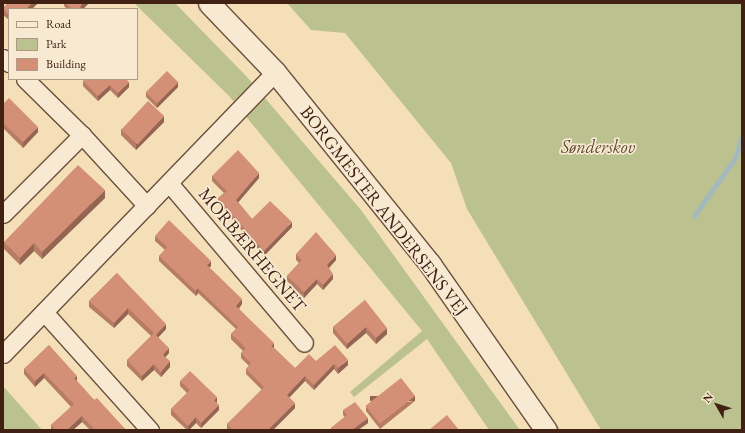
<!DOCTYPE html>
<meta charset="utf-8">
<style>
body{margin:0}
#map{position:relative;width:745px;height:433px;overflow:hidden;background:#f4dfb9;font-family:"EB Garamond",serif}
div>[style]{position:absolute}
[style*='--x']{left:calc(var(--x)*1px);top:calc(var(--y)*1px);width:calc(var(--w)*1px);rotate:calc(var(--a)*1deg)}
.green>*{inset:0;background:#bbc28f}
.stream>*{height:5px;margin:-2.5px;padding:0 2.5px;transform-origin:2.5px;border-radius:2.5px;background:#a3b9bc}
.roads{filter:drop-shadow(1px 0 #6d503d) drop-shadow(-1px 0 #6d503d) drop-shadow(0 1px #6d503d) drop-shadow(0 -1px #6d503d)}
.minor>*{height:17px;margin:-8.5px;padding:0 8.5px;transform-origin:8.5px;border-radius:8.5px;background:#f8ead2}
.tertiary>*{height:21px;margin:-10.5px;padding:0 10.5px;transform-origin:10.5px;border-radius:10.5px;background:#f8ead2}
.wall>*{inset:0;background:#b67c66}
.shaded-wall>*{inset:0;background:#946553;transform-origin:0 0}
.building>*{inset:0;background:#d49077;transform-origin:0 0}
span{translate:-50% -50%;white-space:nowrap;text-align:center;line-height:1.15;-webkit-text-stroke:3.5px #f8ead2;paint-order:stroke}
.park-label{font-size:18px;color:#5f4933;font-style:italic}
.street-label{font-size:18px;color:#402114}
.frame{position:absolute;inset:0;border:4px solid #402114;pointer-events:none}
.legend{position:absolute;left:8px;top:8px;width:130px;height:72px;box-sizing:border-box;background:#f8ead2;border:1px solid #ae9a86;margin:0;padding:5px 7px;list-style:none;font-size:12px;color:#402114}
.legend li{display:flex;align-items:center;gap:8px;height:20px}
.legend b{width:20px;border:1px solid #ae9a86}
.north{position:absolute;left:697px;top:385px;width:40px;height:40px;-webkit-text-stroke:3px #f8ead2;paint-order:stroke;rotate:309deg;font-size:11px;font-weight:700;line-height:16px;text-align:center;color:#402114}
.north::after{content:'';display:block;margin:auto;width:14px;height:18px;background:#402114;clip-path:polygon(50% 0,100% 100%,50% 72%,0 100%)}
</style>
<div id="map">
<div class="green">
<i style="clip-path:polygon(134px 3px,175px 3px,247px 77px,361px 210px,520px 430px,489px 430px,427px 339px,354px 397px,350px 392px,422px 331px,230px 97px)"></i>
<i style="clip-path:polygon(287px 3px,742px 3px,742px 430px,601px 430px,467px 209px,451px 163px,345px 33px,311px 30px)"></i>
<i style="clip-path:polygon(3px 386px,42px 430px,3px 430px)"></i>
</div>
<div class="stream">
<i style="--x:694;--y:216;--w:71;--a:-54.7"></i>
<i style="--x:735;--y:158;--w:22;--a:-72"></i>
</div>
<div class="roads">
<div class="minor">
<i style="--x:3;--y:58;--w:8;--a:40"></i>
<i style="--x:25;--y:79;--w:80;--a:44.5"></i>
<i style="--x:82;--y:135;--w:96;--a:47.5"></i>
<i style="--x:169;--y:183;--w:209;--a:49.8"></i>
<i style="--x:3;--y:214;--w:112;--a:-45"></i>
<i style="--x:44;--y:312;--w:159;--a:48.1"></i>
<i style="--x:3;--y:354;--w:392;--a:-46"></i>
</div>
<div class="tertiary">
<i style="--x:209;--y:3;--w:95;--a:46.3"></i>
<i style="--x:275;--y:72;--w:247;--a:51.1"></i>
<i style="--x:430;--y:264;--w:203;--a:55.1"></i>
</div>
</div>
<div class="wall">
<i style="clip-path:polygon(8px 3px,38px 3px,32px 9px,9px 9px,9px 20px,3px 15px,3px 8px)"></i>
<i style="clip-path:polygon(64px 3px,89px 3px,83px 9px,67px 9px,64px 6px)"></i>
<i style="clip-path:polygon(83px 81px,129px 87px,118px 98px,110px 90px,98px 101px,83px 86px)"></i>
<i style="clip-path:polygon(178px 87px,157px 108px,146px 97px,146px 92px)"></i>
<i style="clip-path:polygon(3px 104px,38px 132px,23px 148px,3px 128px)"></i>
<i style="clip-path:polygon(164px 122px,136px 150px,121px 135px,121px 129px)"></i>
<i style="clip-path:polygon(212px 176px,259px 178px,238px 202px,252px 219px,292px 227px,264px 256px,218px 203px,218px 198px,224px 193px,212px 181px)"></i>
<i style="clip-path:polygon(105px 198px,42px 259px,34px 251px,20px 265px,4px 249px,4px 242px)"></i>
<i style="clip-path:polygon(155px 236px,211px 266px,209px 268px,242px 304px,239px 309px,274px 348px,295px 368px,316px 361px,348px 365px,338px 374px,334px 369px,314px 390px,305px 381px,289px 398px,295px 408px,273px 430px,227px 430px,227px 424px,262px 390px,246px 374px,246px 369px,249px 366px,241px 358px,241px 353px,243px 351px,231px 339px,231px 334px,236px 329px,198px 293px,196px 296px,159px 261px,159px 256px,165px 250px,155px 241px)"></i>
<i style="clip-path:polygon(296px 254px,336px 260px,329px 268px,333px 279px,323px 290px,317px 284px,304px 298px,287px 281px,287px 276px,299px 263px,296px 260px)"></i>
<i style="clip-path:polygon(117px 273px,166px 329px,158px 337px,169px 353px,165px 357px,170px 367px,161px 377px,154px 370px,142px 381px,127px 366px,127px 360px,151px 336px,128px 314px,114px 328px,89px 307px,89px 301px)"></i>
<i style="clip-path:polygon(365px 300px,387px 334px,376px 344px,366px 333px,347px 349px,333px 333px,333px 327px)"></i>
<i style="clip-path:polygon(49px 345px,77px 381px,94px 400px,126px 430px,90px 430px,82px 422px,73px 430px,51px 430px,51px 425px,71px 407px,44px 378px,35px 387px,24px 374px,24px 369px)"></i>
<i style="clip-path:polygon(180px 381px,217px 402px,216px 403px,219px 410px,201px 428px,196px 423px,189px 430px,187px 430px,171px 415px,171px 409px,187px 393px,180px 386px)"></i>
<i style="clip-path:polygon(415px 401px,380px 429px,366px 411px,366px 406px)"></i>
<i style="clip-path:polygon(343px 410px,368px 423px,358px 430px,331px 430px,331px 428px,345px 417px,343px 415px)"></i>
</div>
<div class="shaded-wall">
<i style="clip-path:polygon(32px 3px,38px 3px,32px 9px,26px 9px)"></i>
<i style="clip-path:polygon(83px 3px,89px 3px,83px 9px,80px 9px,80px 7px)"></i>
<i style="clip-path:polygon(129px 82px,129px 87px,118px 98px,118px 93px)"></i>
<i style="clip-path:polygon(178px 82px,178px 87px,157px 108px,157px 103px)"></i>
<i style="clip-path:polygon(110px 85px,110px 90px,98px 101px,98px 96px)"></i>
<i style="clip-path:polygon(164px 116px,164px 122px,136px 150px,136px 144px)"></i>
<i style="clip-path:polygon(38px 127px,38px 132px,23px 148px,23px 142px)"></i>
<i style="clip-path:polygon(259px 173px,259px 178px,236px 205px,236px 200px)"></i>
<i style="clip-path:polygon(105px 190px,105px 198px,42px 259px,42px 252px)"></i>
<i style="clip-path:polygon(292px 222px,292px 227px,264px 256px,264px 251px)"></i>
<i style="clip-path:polygon(34px 243px,34px 251px,20px 265px,20px 258px)"></i>
<i style="clip-path:polygon(336px 255px,336px 260px,327px 270px,327px 265px)"></i>
<i style="clip-path:polygon(211px 261px,211px 266px,207px 270px,207px 265px)"></i>
<i style="clip-path:polygon(333px 274px,333px 279px,323px 290px,323px 285px)"></i>
<i style="clip-path:polygon(317px 279px,317px 284px,304px 298px,304px 292px)"></i>
<i style="clip-path:polygon(198px 288px,198px 293px,196px 296px,196px 291px)"></i>
<i style="clip-path:polygon(242px 299px,242px 304px,236px 311px,236px 306px)"></i>
<i style="clip-path:polygon(128px 308px,128px 314px,114px 328px,114px 323px)"></i>
<i style="clip-path:polygon(166px 324px,166px 329px,156px 340px,156px 335px)"></i>
<i style="clip-path:polygon(366px 327px,366px 333px,347px 349px,347px 344px)"></i>
<i style="clip-path:polygon(387px 328px,387px 334px,376px 344px,376px 338px)"></i>
<i style="clip-path:polygon(274px 343px,274px 348px,271px 346px)"></i>
<i style="clip-path:polygon(169px 348px,169px 353px,163px 360px,163px 355px)"></i>
<i style="clip-path:polygon(348px 360px,348px 365px,338px 374px,338px 368px)"></i>
<i style="clip-path:polygon(170px 361px,170px 367px,161px 377px,161px 372px)"></i>
<i style="clip-path:polygon(154px 364px,154px 370px,142px 381px,142px 376px)"></i>
<i style="clip-path:polygon(334px 364px,334px 369px,314px 390px,314px 385px)"></i>
<i style="clip-path:polygon(44px 373px,44px 378px,35px 387px,35px 381px)"></i>
<i style="clip-path:polygon(77px 376px,77px 381px,74px 378px)"></i>
<i style="clip-path:polygon(305px 376px,305px 381px,287px 400px,287px 395px)"></i>
<i style="left:415px;top:396px;width:5px;height:45px;rotate:90deg"></i>
<i style="clip-path:polygon(217px 397px,217px 402px,214px 405px,214px 400px)"></i>
<i style="clip-path:polygon(295px 403px,295px 408px,273px 430px,268px 430px)"></i>
<i style="clip-path:polygon(219px 405px,219px 410px,201px 428px,201px 423px)"></i>
<i style="clip-path:polygon(82px 416px,82px 422px,73px 430px,67px 430px)"></i>
<i style="clip-path:polygon(196px 417px,196px 423px,189px 430px,188px 430px,188px 426px)"></i>
<i style="clip-path:polygon(368px 418px,368px 423px,358px 430px,352px 430px)"></i>
</div>
<div class="building">
<i style="clip-path:polygon(8px 3px,32px 3px,26px 9px,9px 9px,9px 15px,3px 9px,3px 8px)"></i>
<i style="clip-path:polygon(66px 3px,83px 3px,80px 7px,82px 9px,72px 9px)"></i>
<i style="left:167px;top:71px;width:16px;height:30px;rotate:45deg"></i>
<i style="clip-path:polygon(84px 79px,126px 79px,129px 82px,118px 93px,110px 85px,98px 96px,83px 81px)"></i>
<i style="clip-path:polygon(9px 98px,38px 127px,23px 142px,3px 123px,3px 104px)"></i>
<i style="left:148px;top:101px;width:22px;height:39px;rotate:43deg"></i>
<i style="clip-path:polygon(238px 150px,259px 173px,236px 200px,252px 219px,270px 201px,292px 222px,264px 251px,218px 198px,227px 191px,212px 176px)"></i>
<i style="clip-path:polygon(78px 165px,105px 190px,42px 252px,34px 243px,20px 258px,4px 242px)"></i>
<i style="clip-path:polygon(169px 220px,211px 261px,207px 265px,242px 299px,236px 306px,274px 343px,271px 346px,295px 368px,309px 354px,316px 361px,335px 345px,348px 360px,338px 368px,334px 364px,314px 385px,305px 376px,287px 395px,295px 403px,268px 430px,233px 430px,227px 424px,264px 387px,246px 369px,251px 363px,241px 353px,246px 348px,231px 334px,238px 327px,198px 288px,196px 291px,159px 256px,167px 247px,155px 236px)"></i>
<i style="clip-path:polygon(316px 232px,336px 255px,327px 265px,333px 274px,323px 285px,317px 279px,304px 292px,287px 276px,302px 260px,296px 254px)"></i>
<i style="clip-path:polygon(117px 273px,166px 324px,156px 335px,169px 348px,163px 355px,170px 361px,161px 372px,154px 364px,142px 376px,127px 360px,154px 333px,128px 308px,114px 323px,89px 301px)"></i>
<i style="clip-path:polygon(365px 300px,387px 328px,376px 338px,366px 327px,347px 344px,333px 327px)"></i>
<i style="clip-path:polygon(49px 345px,77px 376px,74px 378px,94px 400px,97px 398px,126px 430px,95px 430px,82px 416px,67px 430px,56px 430px,51px 425px,74px 404px,44px 373px,35px 381px,24px 369px)"></i>
<i style="clip-path:polygon(190px 371px,217px 397px,214px 400px,219px 405px,201px 423px,196px 417px,188px 426px,171px 409px,190px 390px,180px 381px)"></i>
<i style="left:401px;top:378px;width:23px;height:45px;rotate:52deg"></i>
<i style="clip-path:polygon(355px 402px,368px 418px,352px 430px,333px 430px,331px 428px,347px 415px,343px 410px)"></i>
<i style="clip-path:polygon(447px 415px,459px 430px,429px 430px)"></i>
</div>
<div class="park-label">
<span style="left:598px;top:147px">Sønderskov</span>
</div>
<div class="street-label">
<span style="left:384px;top:211px;rotate:52deg">BORGMESTER ANDERSENS VEJ</span>
<span style="left:252px;top:250px;rotate:50deg">MORBÆRHEGNET</span>
</div>
<div class="frame"></div>
<ul class="legend">
<li><b style="height:5px;background:#f8ead2"></b>Road</li>
<li><b style="height:11px;background:#bbc28f"></b>Park</li>
<li><b style="height:11px;background:#d49077"></b>Building</li>
</ul>
<div class="north">N</div>
</div>
